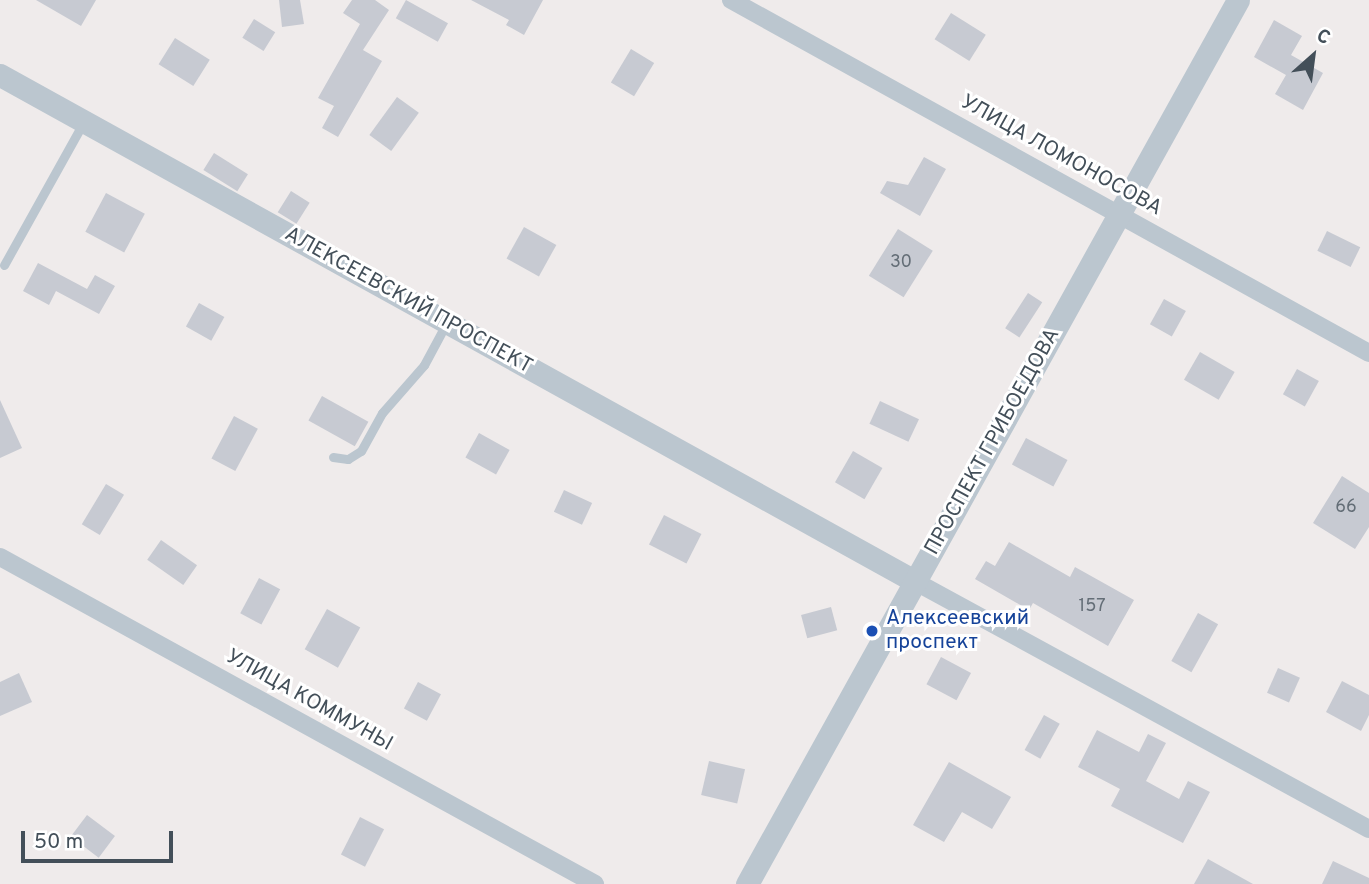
<!DOCTYPE html>
<meta charset="utf-8">
<style>
body{margin:0}
#map{position:relative;width:1369px;height:884px;overflow:hidden;background:#efebeb;font-family:Overpass,sans-serif}
div>[style]{position:absolute}
[style*='--x']{left:calc(var(--x)*1px);top:calc(var(--y)*1px);width:calc(var(--w)*1px);rotate:calc(var(--a)*1deg)}
.building>*{inset:0;background:#c7cad2;transform-origin:0 0}
.service>*{height:9px;margin:-4.5px;padding:0 4.5px;transform-origin:4.5px;border-radius:4.5px;background:#bbc6cf}
.minor>*{height:18px;margin:-9px;padding:0 9px;transform-origin:9px;border-radius:9px;background:#bbc6cf}
.tertiary>*{height:23px;margin:-11.5px;padding:0 11.5px;transform-origin:11.5px;border-radius:11.5px;background:#bbc6cf}
.dots>*{width:19px;height:19px;translate:-50% -50%;box-sizing:border-box;border:4px solid #fff;border-radius:50%}
span{translate:-50% -50%;white-space:nowrap;text-align:center;line-height:1.15;-webkit-text-stroke:6px #fff;paint-order:stroke}
.number-label{font-size:18px;color:#646e77}
.number-label span{-webkit-text-stroke-width:0}
.street-label{font-size:21px;color:#434f59}
.transit-label{font-size:21px;color:#164399}
.left{translate:0 -50%;text-align:left}
.north{position:absolute;left:1278px;top:21px;width:70px;height:70px;-webkit-text-stroke:5px #fff;paint-order:stroke;rotate:28deg;font-size:19px;font-weight:700;line-height:28px;text-align:center;color:#434f59}
.north::after{content:'';display:block;margin:auto;width:24px;height:32px;background:#434f59;clip-path:polygon(50% 0,100% 100%,50% 72%,0 100%)}
.scale{position:absolute;left:21px;top:831px;width:152px;height:32px;box-sizing:border-box;border:4px solid #434f59;border-top:0;padding-left:9px;font-size:21px;line-height:24px;white-space:nowrap;color:#434f59;-webkit-text-stroke:5px #fff;paint-order:stroke}
</style>
<div id="map">
<div class="building">
<i style="clip-path:polygon(36px 0,96px 0,81px 26px)"></i>
<i style="clip-path:polygon(279px 0,300px 0,304px 24px,282px 27px)"></i>
<i style="clip-path:polygon(352px 0,375px 0,389px 10px,363px 50px,382px 61px,338px 137px,322px 128px,334px 106px,318px 98px,360px 24px,343px 13px)"></i>
<i style="left:406px;top:0;width:48px;height:21px;rotate:29deg"></i>
<i style="clip-path:polygon(471px 0,543px 0,524px 35px,506px 25px,509px 20px)"></i>
<i style="left:951px;top:13px;width:41px;height:31px;rotate:32deg"></i>
<i style="left:254px;top:19px;width:25px;height:22px;rotate:32deg"></i>
<i style="clip-path:polygon(1274px 20px,1302px 36px,1291px 55px,1323px 73px,1303px 110px,1275px 94px,1286px 75px,1254px 57px)"></i>
<i style="left:175px;top:38px;width:41px;height:31px;rotate:32deg"></i>
<i style="left:631px;top:49px;width:27px;height:39px;rotate:31deg"></i>
<i style="left:397px;top:97px;width:27px;height:47px;rotate:36deg"></i>
<i style="left:214px;top:153px;width:40px;height:20px;rotate:32deg"></i>
<i style="clip-path:polygon(924px 157px,946px 169px,920px 216px,880px 193px,887px 181px,908px 185px)"></i>
<i style="left:291px;top:191px;width:22px;height:25px;rotate:32deg"></i>
<i style="left:106px;top:193px;width:44px;height:44px;rotate:28deg"></i>
<i style="left:524px;top:227px;width:37px;height:36px;rotate:29deg"></i>
<i style="left:898px;top:229px;width:41px;height:55px;rotate:32deg"></i>
<i style="left:1327px;top:231px;width:37px;height:22px;rotate:26deg"></i>
<i style="clip-path:polygon(38px 263px,87px 289px,95px 275px,115px 286px,99px 314px,56px 291px,49px 305px,23px 291px)"></i>
<i style="left:1028px;top:293px;width:17px;height:42px;rotate:33deg"></i>
<i style="left:1164px;top:299px;width:25px;height:29px;rotate:29deg"></i>
<i style="left:199px;top:303px;width:29px;height:27px;rotate:29deg"></i>
<i style="left:1200px;top:352px;width:40px;height:32px;rotate:30deg"></i>
<i style="left:1297px;top:369px;width:25px;height:29px;rotate:29deg"></i>
<i style="left:322px;top:396px;width:53px;height:28px;rotate:29deg"></i>
<i style="clip-path:polygon(0 400px,22px 448px,0 458px)"></i>
<i style="left:880px;top:401px;width:43px;height:25px;rotate:25deg"></i>
<i style="left:234px;top:416px;width:27px;height:48px;rotate:28deg"></i>
<i style="left:479px;top:433px;width:35px;height:28px;rotate:29deg"></i>
<i style="left:1026px;top:438px;width:47px;height:30px;rotate:28deg"></i>
<i style="left:853px;top:451px;width:34px;height:36px;rotate:30deg"></i>
<i style="clip-path:polygon(1342px 476px,1369px 493px,1369px 527px,1355px 549px,1313px 523px)"></i>
<i style="left:106px;top:484px;width:21px;height:47px;rotate:31deg"></i>
<i style="left:564px;top:490px;width:31px;height:24px;rotate:25deg"></i>
<i style="left:664px;top:515px;width:42px;height:33px;rotate:27deg"></i>
<i style="left:161px;top:540px;width:44px;height:24px;rotate:35deg"></i>
<i style="clip-path:polygon(1009px 542px,1070px 577px,1075px 567px,1134px 600px,1108px 646px,1033px 603px,1029px 610px,975px 579px,986px 561px,995px 566px)"></i>
<i style="left:259px;top:578px;width:24px;height:40px;rotate:28deg"></i>
<i style="left:831px;top:607px;width:24px;height:31px;rotate:75deg"></i>
<i style="left:327px;top:609px;width:38px;height:46px;rotate:29deg"></i>
<i style="left:1198px;top:613px;width:23px;height:55px;rotate:29deg"></i>
<i style="left:941px;top:657px;width:34px;height:31px;rotate:28deg"></i>
<i style="left:1278px;top:668px;width:24px;height:27px;rotate:24deg"></i>
<i style="clip-path:polygon(19px 673px,32px 702px,0 716px,0 682px)"></i>
<i style="clip-path:polygon(1342px 681px,1369px 695px,1369px 715px,1361px 731px,1326px 712px)"></i>
<i style="left:418px;top:682px;width:26px;height:30px;rotate:28deg"></i>
<i style="left:1044px;top:715px;width:18px;height:40px;rotate:29deg"></i>
<i style="clip-path:polygon(1097px 730px,1139px 752px,1148px 734px,1166px 743px,1146px 781px,1179px 799px,1188px 781px,1210px 792px,1183px 843px,1111px 806px,1120px 789px,1078px 767px)"></i>
<i style="left:709px;top:761px;width:37px;height:35px;rotate:13deg"></i>
<i style="clip-path:polygon(949px 762px,1011px 797px,992px 829px,962px 812px,944px 842px,913px 825px)"></i>
<i style="left:87px;top:815px;width:35px;height:27px;rotate:37deg"></i>
<i style="left:360px;top:817px;width:27px;height:42px;rotate:27deg"></i>
<i style="clip-path:polygon(1208px 859px,1253px 884px,1194px 884px)"></i>
<i style="clip-path:polygon(1333px 861px,1369px 878px,1369px 884px,1322px 884px)"></i>
</div>
<div class="service">
<i style="--x:4;--y:265;--w:162;--a:-60.9"></i>
<i style="--x:333;--y:457;--w:15;--a:8"></i>
<i style="--x:348;--y:459;--w:15;--a:-32"></i>
<i style="--x:361;--y:451;--w:43;--a:-61.1"></i>
<i style="--x:382;--y:413;--w:64;--a:-48.8"></i>
<i style="--x:424;--y:365;--w:47;--a:-61.8"></i>
</div>
<div class="minor">
<i style="--x:731;--y:0;--w:729;--a:28.96"></i>
<i style="--x:0;--y:557;--w:679;--a:28.79"></i>
<i style="--x:916;--y:582;--w:516;--a:28.6"></i>
</div>
<div class="tertiary">
<i style="--x:0;--y:75;--w:1047;--a:28.96"></i>
<i style="--x:747;--y:884;--w:1011;--a:-60.95"></i>
</div>
<div class="dots">
<i style="left:872px;top:631px;background:#1a4fb4"></i>
</div>
<div class="number-label">
<span style="left:901px;top:263px">30</span>
<span style="left:1346px;top:508px">66</span>
<span style="left:1092px;top:607px">157</span>
</div>
<div class="street-label">
<span style="left:1061px;top:156px;rotate:29deg">УЛИЦА ЛОМОНОСОВА</span>
<span style="left:408px;top:301px;rotate:29deg">АЛЕКСЕЕВСКИЙ ПРОСПЕКТ</span>
<span style="left:993px;top:442px;rotate:-61deg">ПРОСПЕКТ ГРИБОЕДОВА</span>
<span style="left:309px;top:701px;rotate:29deg">УЛИЦА КОММУНЫ</span>
</div>
<div class="transit-label">
<span class="left" style="left:886px;top:631px">Алексеевский<br>проспект</span>
</div>
<div class="north">С</div>
<div class="scale">50 m</div>
</div>
